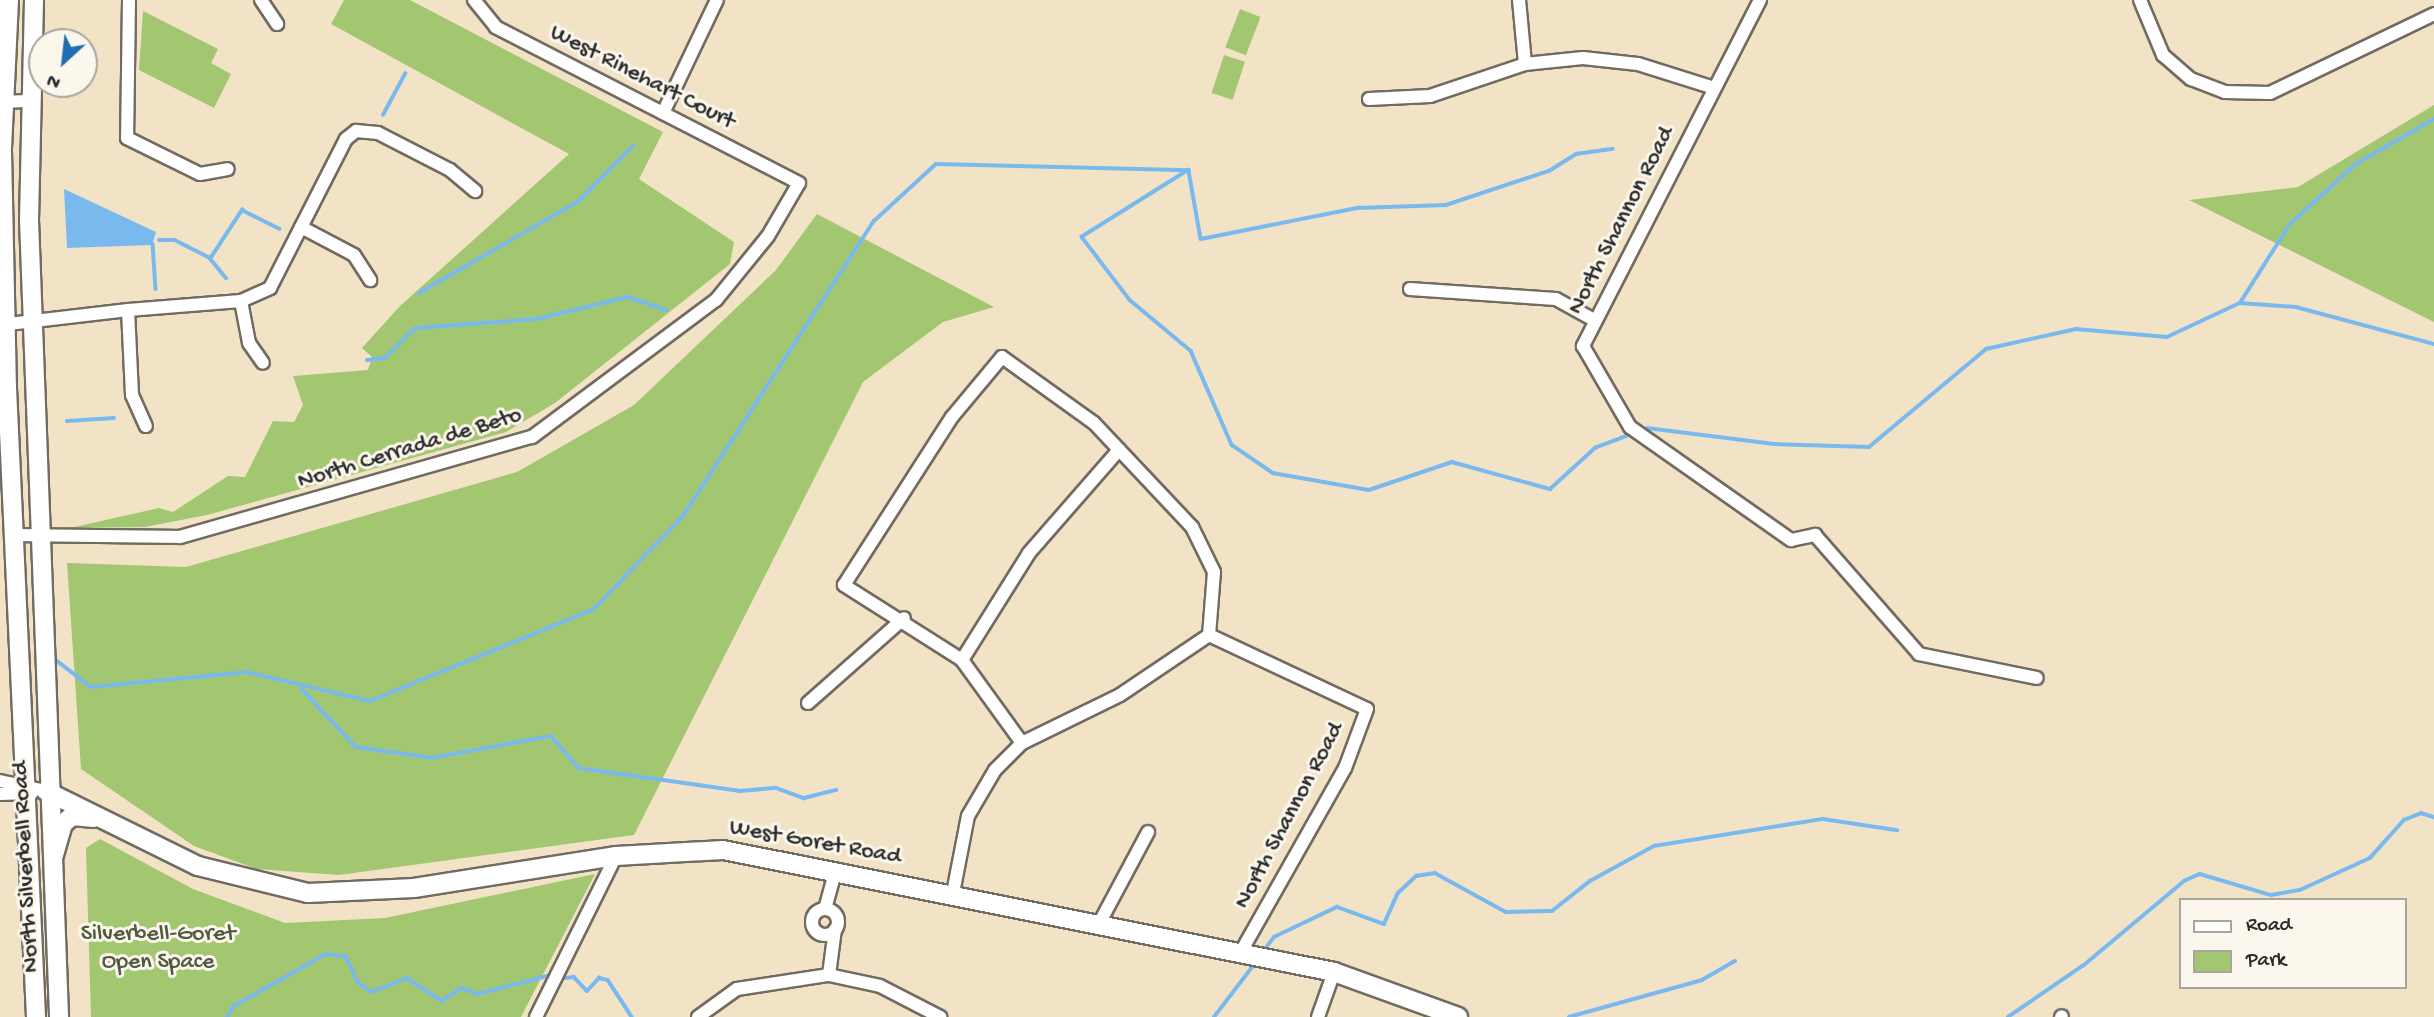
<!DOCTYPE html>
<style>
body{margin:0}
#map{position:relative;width:2434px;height:1017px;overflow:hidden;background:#f2e3c7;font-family:"Gochi Hand",sans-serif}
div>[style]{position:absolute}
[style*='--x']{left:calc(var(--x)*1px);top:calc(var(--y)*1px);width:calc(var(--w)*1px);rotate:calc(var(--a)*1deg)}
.green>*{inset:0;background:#a3c770;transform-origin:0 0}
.water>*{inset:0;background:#7ab9ee}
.stream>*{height:3.5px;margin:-1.75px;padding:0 1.75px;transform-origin:1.75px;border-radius:1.75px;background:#7ab9ee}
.roads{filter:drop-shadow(2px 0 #716b62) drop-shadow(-2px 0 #716b62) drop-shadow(0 2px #716b62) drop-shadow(0 -2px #716b62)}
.street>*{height:12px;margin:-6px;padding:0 6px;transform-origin:6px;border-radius:6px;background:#fff}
.street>.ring{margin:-6px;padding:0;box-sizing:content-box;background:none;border:12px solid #fff;border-radius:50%}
.secondary>*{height:18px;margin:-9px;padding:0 9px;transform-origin:9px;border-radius:9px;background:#fff}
span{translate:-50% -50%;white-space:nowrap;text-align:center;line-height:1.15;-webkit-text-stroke:6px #fbf7ec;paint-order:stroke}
.street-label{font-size:24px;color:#2b2b2b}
.park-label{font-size:24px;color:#4f5a40}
.legend{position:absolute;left:2179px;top:898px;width:228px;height:91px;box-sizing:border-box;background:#fbf7ec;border:2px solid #a8a59f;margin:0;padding:9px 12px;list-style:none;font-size:21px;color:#2b2b2b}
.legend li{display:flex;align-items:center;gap:14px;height:35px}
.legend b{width:35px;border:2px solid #a8a59f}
.north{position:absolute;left:28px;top:28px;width:70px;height:70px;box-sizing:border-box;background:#fbf7ec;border:2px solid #a8a59f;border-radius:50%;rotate:207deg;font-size:19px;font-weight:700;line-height:28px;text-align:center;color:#2b2b2b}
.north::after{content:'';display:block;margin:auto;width:24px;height:32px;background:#1f6fb2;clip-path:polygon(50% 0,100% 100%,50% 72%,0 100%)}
</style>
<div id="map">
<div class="green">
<i style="clip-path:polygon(344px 0,410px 0,663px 132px,639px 179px,734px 242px,730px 264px,555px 403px,506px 432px,207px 515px,145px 527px,70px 528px,159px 508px,173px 512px,228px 476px,245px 477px,273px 421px,294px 422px,303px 405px,293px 376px,368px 370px,372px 357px,362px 348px,400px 306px,569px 154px,331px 24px)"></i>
<i style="left:1240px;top:9px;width:22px;height:41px;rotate:21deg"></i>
<i style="clip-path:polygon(143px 11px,218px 49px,211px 63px,231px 74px,214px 108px,139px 70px)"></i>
<i style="left:1224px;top:55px;width:22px;height:40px;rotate:18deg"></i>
<i style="clip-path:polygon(2434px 105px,2434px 322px,2189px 200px,2298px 187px)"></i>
<i style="clip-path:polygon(817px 214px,994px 307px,943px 322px,863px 382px,634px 835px,339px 875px,257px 869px,194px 846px,81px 769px,67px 563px,186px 567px,517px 472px,634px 405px,776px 270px)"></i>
<i style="clip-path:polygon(100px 839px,193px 889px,285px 923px,385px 918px,595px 874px,521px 1017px,91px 1017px,86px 848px)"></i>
</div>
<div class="water">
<i style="clip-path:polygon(64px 189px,156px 232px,152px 245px,67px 248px)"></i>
</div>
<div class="stream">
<i style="--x:383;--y:115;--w:47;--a:-61.8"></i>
<i style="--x:1189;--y:171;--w:69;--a:80"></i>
<i style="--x:1201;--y:239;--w:160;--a:-11.2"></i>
<i style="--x:1358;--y:208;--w:88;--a:-2"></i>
<i style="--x:1446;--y:205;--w:108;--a:-18.3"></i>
<i style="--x:1549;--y:171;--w:32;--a:-32"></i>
<i style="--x:1576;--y:154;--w:37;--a:-8"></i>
<i style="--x:159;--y:240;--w:16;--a:0"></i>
<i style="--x:175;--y:240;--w:39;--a:27"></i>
<i style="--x:210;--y:258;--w:26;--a:51"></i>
<i style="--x:153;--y:244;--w:45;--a:86.2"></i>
<i style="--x:210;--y:259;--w:59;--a:-56.9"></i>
<i style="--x:242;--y:210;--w:42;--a:26.6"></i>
<i style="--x:419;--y:293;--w:185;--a:-29.9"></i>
<i style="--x:579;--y:201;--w:77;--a:-45.5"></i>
<i style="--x:2240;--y:303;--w:56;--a:4.1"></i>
<i style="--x:2296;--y:307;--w:143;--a:15"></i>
<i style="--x:367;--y:360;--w:18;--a:-6"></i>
<i style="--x:385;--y:358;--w:42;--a:-45"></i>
<i style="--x:415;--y:328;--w:122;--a:-4.2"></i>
<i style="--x:537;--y:319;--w:94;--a:-13.6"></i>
<i style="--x:628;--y:297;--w:41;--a:18.4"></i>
<i style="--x:67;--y:421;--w:47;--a:-3.7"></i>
<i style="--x:1647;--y:428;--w:128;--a:7.2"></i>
<i style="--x:1774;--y:444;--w:95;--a:1.8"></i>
<i style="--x:1869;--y:447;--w:153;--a:-39.9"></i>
<i style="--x:1986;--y:349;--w:92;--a:-12.5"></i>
<i style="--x:2076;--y:329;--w:91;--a:5"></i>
<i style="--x:2167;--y:337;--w:81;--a:-25"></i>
<i style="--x:2240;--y:303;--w:93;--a:-57.7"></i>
<i style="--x:2290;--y:224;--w:89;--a:-42.3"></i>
<i style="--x:2356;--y:164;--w:90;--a:-30"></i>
<i style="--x:56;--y:660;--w:44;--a:37.6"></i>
<i style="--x:91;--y:687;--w:157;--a:-5.5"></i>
<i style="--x:247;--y:672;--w:126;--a:13.3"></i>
<i style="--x:370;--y:701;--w:242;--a:-22.3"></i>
<i style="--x:594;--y:609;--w:129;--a:-46.3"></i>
<i style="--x:683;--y:516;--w:351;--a:-57.1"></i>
<i style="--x:874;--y:221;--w:84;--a:-42.6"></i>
<i style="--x:936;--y:164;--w:253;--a:1.4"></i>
<i style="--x:1189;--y:170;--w:126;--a:147.9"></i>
<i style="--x:1082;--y:237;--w:79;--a:52.7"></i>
<i style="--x:1130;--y:300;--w:80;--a:39.9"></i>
<i style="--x:1191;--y:351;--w:103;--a:66.4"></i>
<i style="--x:1232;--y:445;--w:50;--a:34.3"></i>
<i style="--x:1273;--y:473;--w:97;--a:10"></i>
<i style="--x:1369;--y:490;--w:88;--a:-18.6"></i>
<i style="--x:1452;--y:462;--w:102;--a:15.4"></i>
<i style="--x:1550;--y:489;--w:61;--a:-42.3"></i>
<i style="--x:1595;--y:448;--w:36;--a:-21"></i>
<i style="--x:302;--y:689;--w:79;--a:47"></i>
<i style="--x:356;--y:747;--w:77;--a:8.2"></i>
<i style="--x:432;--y:758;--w:121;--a:-10.5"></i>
<i style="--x:551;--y:736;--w:43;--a:48.8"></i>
<i style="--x:579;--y:768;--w:163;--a:8.1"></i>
<i style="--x:740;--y:791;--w:36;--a:-5"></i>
<i style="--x:776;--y:788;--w:30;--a:20"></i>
<i style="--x:804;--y:798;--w:33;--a:-14"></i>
<i style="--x:1262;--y:953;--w:20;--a:-53"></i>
<i style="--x:1274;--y:937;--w:70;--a:-25.5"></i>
<i style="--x:1337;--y:907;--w:50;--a:19.9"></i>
<i style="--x:1384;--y:924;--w:34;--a:-66"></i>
<i style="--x:1398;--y:893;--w:25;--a:-43"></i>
<i style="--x:1416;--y:876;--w:19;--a:-9"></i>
<i style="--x:1435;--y:873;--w:81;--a:28.8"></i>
<i style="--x:1506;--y:912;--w:46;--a:-1.2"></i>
<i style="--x:1552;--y:911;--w:48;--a:-38.3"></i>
<i style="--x:1590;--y:881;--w:73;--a:-28.7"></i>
<i style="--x:1654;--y:846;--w:171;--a:-9.1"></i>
<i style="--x:1823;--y:819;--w:75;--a:8.5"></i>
<i style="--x:566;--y:978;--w:8;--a:-7"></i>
<i style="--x:574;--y:977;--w:19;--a:47"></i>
<i style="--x:587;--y:991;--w:18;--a:-47"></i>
<i style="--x:599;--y:978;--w:9;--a:13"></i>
<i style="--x:608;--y:980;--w:44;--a:57"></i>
<i style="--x:227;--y:1017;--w:13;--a:-58"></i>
<i style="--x:234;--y:1006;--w:106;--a:-29.5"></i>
<i style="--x:326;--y:954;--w:20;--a:6"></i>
<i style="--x:346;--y:956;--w:29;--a:65"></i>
<i style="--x:358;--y:982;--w:17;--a:36"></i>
<i style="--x:372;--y:992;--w:38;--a:-22"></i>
<i style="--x:407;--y:978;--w:42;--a:33.3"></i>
<i style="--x:442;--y:1001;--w:23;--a:-34"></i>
<i style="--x:461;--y:988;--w:18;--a:19"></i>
<i style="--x:478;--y:994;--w:75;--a:-14.6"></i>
<i style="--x:1214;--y:1017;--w:69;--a:-52.6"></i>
<i style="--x:1569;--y:1017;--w:138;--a:-15.5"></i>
<i style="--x:1702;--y:980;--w:38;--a:-30"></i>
<i style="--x:2008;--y:1017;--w:92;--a:-34.4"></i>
<i style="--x:2084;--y:965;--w:131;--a:-40"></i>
<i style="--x:2184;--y:881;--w:17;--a:-24"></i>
<i style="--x:2200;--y:874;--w:74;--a:16.5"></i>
<i style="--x:2271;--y:895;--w:29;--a:-10"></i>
<i style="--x:2300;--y:890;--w:77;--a:-24.6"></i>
<i style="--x:2370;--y:858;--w:51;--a:-48.2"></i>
<i style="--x:2404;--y:820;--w:18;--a:-22"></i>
<i style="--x:2421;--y:813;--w:14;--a:17"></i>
</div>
<div class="roads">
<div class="street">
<i style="--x:129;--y:0;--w:138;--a:90.8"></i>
<i style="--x:127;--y:138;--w:81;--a:26.3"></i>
<i style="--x:200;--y:174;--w:28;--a:-10"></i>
<i style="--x:261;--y:0;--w:29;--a:56"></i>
<i style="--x:1519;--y:0;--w:64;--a:84.6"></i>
<i style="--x:1760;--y:0;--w:389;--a:117.1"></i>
<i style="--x:1583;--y:346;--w:94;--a:59.9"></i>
<i style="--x:1630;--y:427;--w:197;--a:35.1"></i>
<i style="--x:1791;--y:540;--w:25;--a:-12"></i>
<i style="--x:1815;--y:535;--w:158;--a:48.8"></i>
<i style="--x:1919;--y:654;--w:120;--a:11.5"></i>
<i style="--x:2140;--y:0;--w:60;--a:67.3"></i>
<i style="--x:2163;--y:55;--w:37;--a:41"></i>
<i style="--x:2191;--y:79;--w:36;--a:21"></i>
<i style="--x:2225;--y:92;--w:45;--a:1.3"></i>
<i style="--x:2270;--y:93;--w:182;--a:-25.7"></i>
<i style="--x:1369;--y:99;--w:61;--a:-2.8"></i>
<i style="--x:1430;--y:96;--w:100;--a:-18.6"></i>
<i style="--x:1525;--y:64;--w:58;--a:-5.9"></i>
<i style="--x:1583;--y:58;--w:55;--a:6.2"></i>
<i style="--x:1638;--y:64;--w:80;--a:17.5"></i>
<i style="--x:0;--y:102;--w:27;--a:-2"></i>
<i style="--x:663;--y:113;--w:125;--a:-64.5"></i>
<i style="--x:301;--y:227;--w:60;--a:27.8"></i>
<i style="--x:354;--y:255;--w:30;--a:57"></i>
<i style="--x:1410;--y:289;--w:146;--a:3.9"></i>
<i style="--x:1556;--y:299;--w:43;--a:28.9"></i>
<i style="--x:241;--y:301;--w:43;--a:79.2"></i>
<i style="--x:249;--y:343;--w:24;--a:55"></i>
<i style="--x:128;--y:310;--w:113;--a:-4.6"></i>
<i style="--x:241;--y:301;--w:32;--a:-24"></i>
<i style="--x:270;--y:288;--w:167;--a:-63"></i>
<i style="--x:346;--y:139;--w:13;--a:-39"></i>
<i style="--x:356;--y:131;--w:22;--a:5"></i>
<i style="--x:378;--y:133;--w:81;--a:27.2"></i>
<i style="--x:450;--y:170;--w:33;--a:40"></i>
<i style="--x:0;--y:325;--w:129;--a:-6.7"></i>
<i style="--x:128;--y:310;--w:85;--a:87.3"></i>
<i style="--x:132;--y:395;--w:34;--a:66"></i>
<i style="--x:17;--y:535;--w:163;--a:0.7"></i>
<i style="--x:180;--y:537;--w:366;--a:-15.9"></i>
<i style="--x:532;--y:437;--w:229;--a:-36.7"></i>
<i style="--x:716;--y:300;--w:82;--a:-50.9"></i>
<i style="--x:768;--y:236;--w:61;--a:-59.7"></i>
<i style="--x:799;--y:183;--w:341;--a:-152.8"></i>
<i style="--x:496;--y:27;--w:35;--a:-129"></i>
<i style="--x:962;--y:660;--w:126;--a:-57.9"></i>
<i style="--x:1029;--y:553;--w:137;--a:-48.9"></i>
<i style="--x:808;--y:703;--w:128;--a:-41.5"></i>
<i style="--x:1022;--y:743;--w:102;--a:-125.9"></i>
<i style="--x:962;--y:660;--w:140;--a:-147.6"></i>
<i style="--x:844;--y:585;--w:200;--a:-57.3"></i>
<i style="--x:952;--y:417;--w:78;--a:-50.2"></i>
<i style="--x:1002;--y:357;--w:113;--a:35.7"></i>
<i style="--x:1094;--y:423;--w:143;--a:46.7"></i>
<i style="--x:1192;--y:527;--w:50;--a:63.9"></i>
<i style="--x:1214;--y:572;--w:63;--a:94.5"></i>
<i style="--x:0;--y:781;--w:47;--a:12.3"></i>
<i style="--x:0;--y:794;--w:32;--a:-2"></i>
<i style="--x:953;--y:893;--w:78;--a:-79"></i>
<i style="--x:968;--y:816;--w:53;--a:-59.6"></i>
<i style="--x:995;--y:770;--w:38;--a:-45"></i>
<i style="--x:1022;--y:743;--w:109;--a:-26.1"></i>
<i style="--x:1120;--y:695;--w:107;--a:-34"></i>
<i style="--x:1209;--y:635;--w:174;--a:25.1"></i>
<i style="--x:1367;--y:709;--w:63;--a:110.4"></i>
<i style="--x:1345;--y:768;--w:211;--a:119.5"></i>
<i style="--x:825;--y:909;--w:41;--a:-74.6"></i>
<i class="ring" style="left:812px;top:909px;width:14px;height:14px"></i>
<i style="--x:1100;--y:922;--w:102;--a:-61.9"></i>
<i style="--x:829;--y:975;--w:46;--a:-82.6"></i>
<i style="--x:536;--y:1017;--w:180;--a:-63.6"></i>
<i style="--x:698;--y:1017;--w:48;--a:-35.7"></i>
<i style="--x:737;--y:989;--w:93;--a:-8.7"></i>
<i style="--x:829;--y:975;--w:52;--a:12.2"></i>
<i style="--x:880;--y:986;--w:68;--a:27.3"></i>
<i style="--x:1318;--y:1017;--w:48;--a:-70.4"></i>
<i style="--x:2061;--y:1017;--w:1;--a:-45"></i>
</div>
<div class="secondary">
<i style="--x:9;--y:0;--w:151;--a:92.7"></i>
<i style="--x:2;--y:151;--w:237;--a:88.8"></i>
<i style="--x:7;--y:388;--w:630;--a:87.36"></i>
<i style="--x:34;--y:0;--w:220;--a:91.3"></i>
<i style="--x:29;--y:220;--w:798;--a:87.84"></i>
<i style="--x:46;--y:791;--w:169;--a:26.3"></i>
<i style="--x:198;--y:866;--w:113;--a:13.8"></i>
<i style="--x:308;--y:893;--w:106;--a:-2.7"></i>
<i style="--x:414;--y:888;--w:205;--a:-9"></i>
<i style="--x:616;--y:856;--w:107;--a:-3.2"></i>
<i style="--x:723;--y:850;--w:623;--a:11.29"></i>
<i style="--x:1334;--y:972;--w:132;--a:19.9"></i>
<i style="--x:54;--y:855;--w:32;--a:-74"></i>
<i style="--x:63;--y:824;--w:12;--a:-42"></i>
<i style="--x:72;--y:816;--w:22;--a:5"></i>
</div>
</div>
<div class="street-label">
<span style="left:642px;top:78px;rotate:27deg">West Rinehart Court</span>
<span style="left:1622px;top:221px;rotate:-63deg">North Shannon Road</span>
<span style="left:410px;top:449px;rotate:-17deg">North Cerrada de Beto</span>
<span style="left:1290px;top:816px;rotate:-62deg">North Shannon Road</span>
<span style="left:815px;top:843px;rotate:10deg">West Goret Road</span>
<span style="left:27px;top:867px;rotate:-93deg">North Silverbell Road</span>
</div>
<div class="park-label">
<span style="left:158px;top:949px">Silverbell-Goret<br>Open Space</span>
</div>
<ul class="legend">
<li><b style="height:9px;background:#fff"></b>Road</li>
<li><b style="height:19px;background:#a3c770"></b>Park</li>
</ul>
<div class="north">N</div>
</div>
